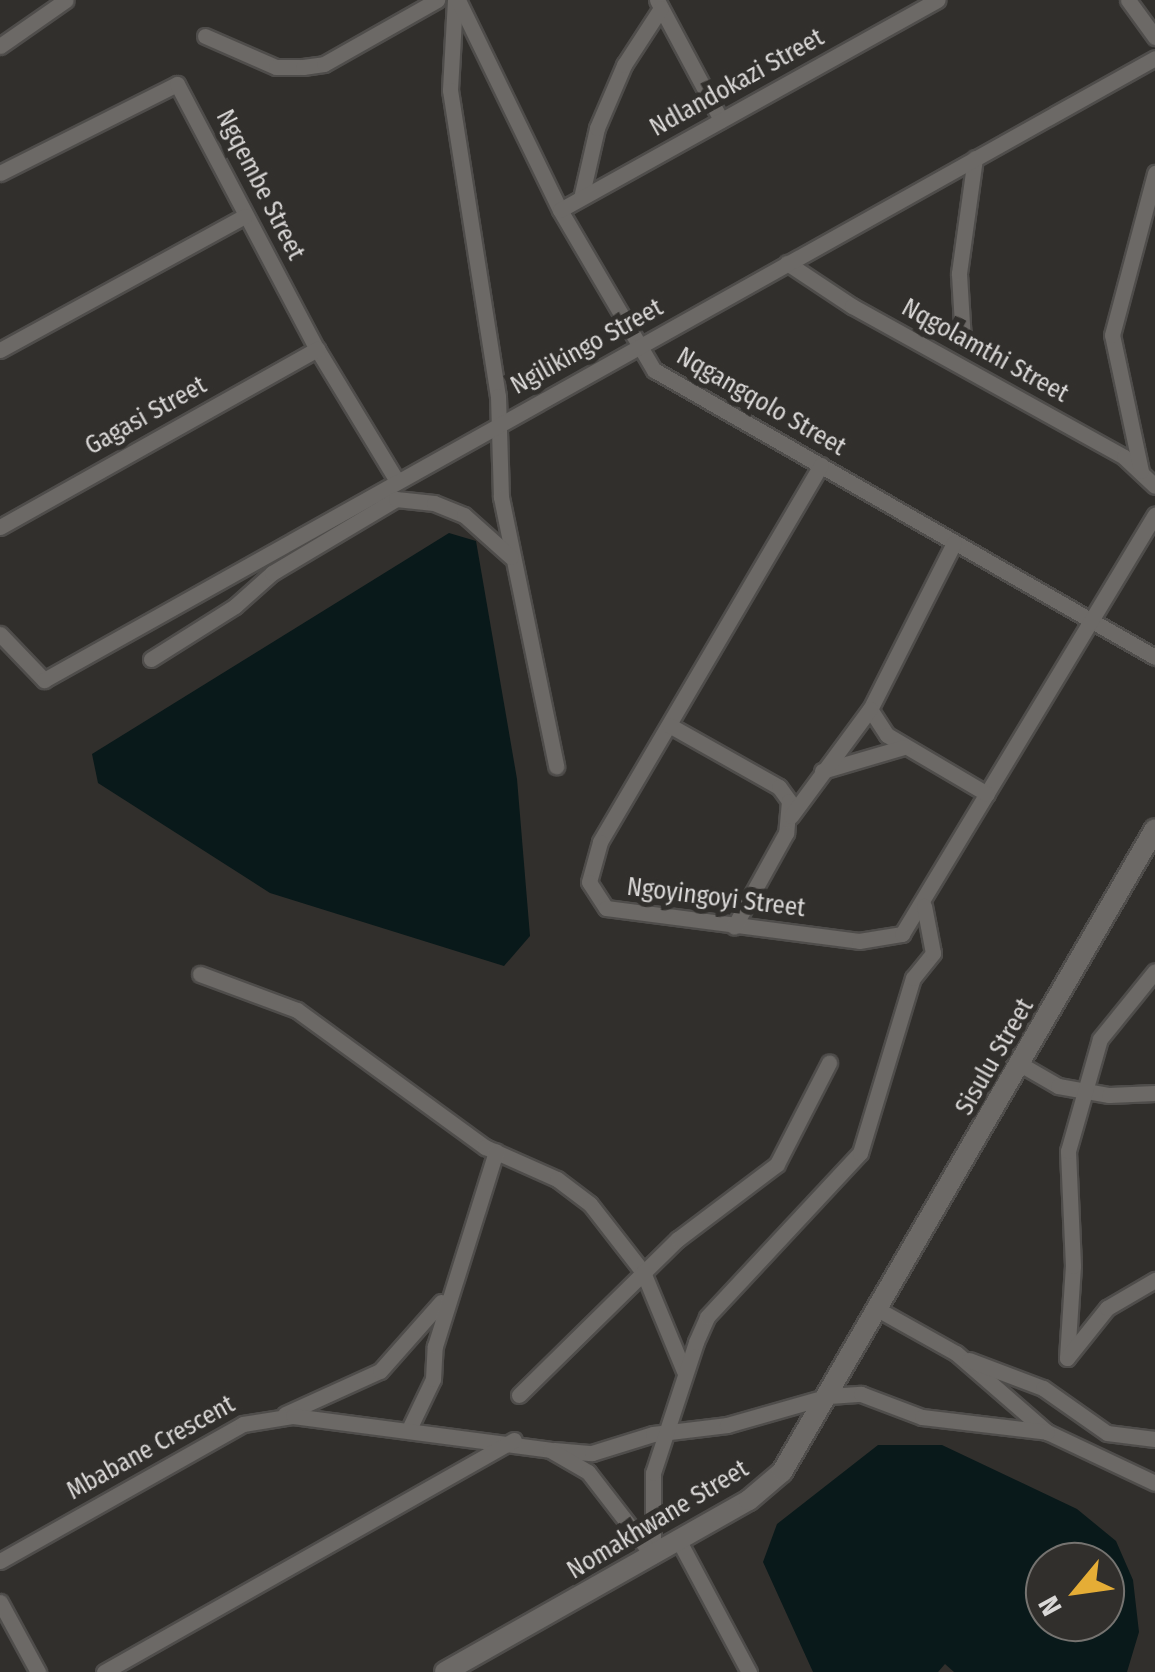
<!DOCTYPE html>
<style>
body{margin:0}
#map{position:relative;width:1155px;height:1672px;overflow:hidden;background:#312f2c;font-family:"Fira Sans Condensed",sans-serif}
div>[style]{position:absolute}
[style*='--x']{left:calc(var(--x)*1px);top:calc(var(--y)*1px);width:calc(var(--w)*1px);rotate:calc(var(--a)*1deg)}
.water>*{inset:0;background:#09191a}
.roads{filter:drop-shadow(2px 0 #4f4d4b) drop-shadow(-2px 0 #4f4d4b) drop-shadow(0 2px #4f4d4b) drop-shadow(0 -2px #4f4d4b)}
.minor>*{height:15px;margin:-7.5px;padding:0 7.5px;transform-origin:7.5px;border-radius:7.5px;background:#6c6966}
.tertiary>*{height:20px;margin:-10px;padding:0 10px;transform-origin:10px;border-radius:10px;background:#6c6966}
span{translate:-50% -50%;white-space:nowrap;text-align:center;line-height:1.15;-webkit-text-stroke:10px #312f2c;paint-order:stroke}
.street-label{font-size:25px;color:#dad8d7}
.north{position:absolute;left:1025px;top:1542px;width:100px;height:100px;box-sizing:border-box;background:#312f2c;border:2px solid #757370;border-radius:50%;rotate:241deg;font-size:28px;font-weight:700;line-height:40px;text-align:center;color:#dad8d7}
.north::after{content:'';display:block;margin:auto;width:35px;height:45px;background:#e5ad36;clip-path:polygon(50% 0,100% 100%,50% 72%,0 100%)}
</style>
<div id="map">
<div class="water">
<i style="clip-path:polygon(449px 533px,476px 541px,517px 779px,530px 936px,504px 966px,270px 893px,98px 783px,92px 754px)"></i>
<i style="clip-path:polygon(evenodd,878px 1445px,942px 1445px,1077px 1509px,1116px 1541px,1133px 1580px,1139px 1632px,1127px 1672px,954px 1672px,945px 1664px,938px 1672px,813px 1672px,763px 1562px,777px 1524px,878px 1445px,1045px 1562px,1105px 1562px,1105px 1622px,1045px 1622px,1045px 1562px)"></i>
</div>
<div class="roads">
<div class="minor">
<i style="--x:455;--y:0;--w:90;--a:93.2"></i>
<i style="--x:450;--y:90;--w:310;--a:81.1"></i>
<i style="--x:498;--y:396;--w:101;--a:88.3"></i>
<i style="--x:501;--y:497;--w:275;--a:78.4"></i>
<i style="--x:458;--y:0;--w:233;--a:64.1"></i>
<i style="--x:560;--y:210;--w:186;--a:59.6"></i>
<i style="--x:654;--y:370;--w:577;--a:29.81"></i>
<i style="--x:657;--y:0;--w:136;--a:61.9"></i>
<i style="--x:1128;--y:0;--w:46;--a:53.9"></i>
<i style="--x:205;--y:36;--w:77;--a:23.6"></i>
<i style="--x:276;--y:67;--w:27;--a:0"></i>
<i style="--x:303;--y:67;--w:21;--a:-8"></i>
<i style="--x:324;--y:64;--w:130;--a:-29.5"></i>
<i style="--x:0;--y:46;--w:80;--a:-34.9"></i>
<i style="--x:0;--y:173;--w:198;--a:-26.7"></i>
<i style="--x:177;--y:84;--w:300;--a:62.2"></i>
<i style="--x:317;--y:349;--w:154;--a:58.8"></i>
<i style="--x:581;--y:198;--w:72;--a:-77.1"></i>
<i style="--x:597;--y:128;--w:69;--a:-66.8"></i>
<i style="--x:624;--y:65;--w:68;--a:-57"></i>
<i style="--x:560;--y:210;--w:432;--a:-29.1"></i>
<i style="--x:787;--y:263;--w:78;--a:33.5"></i>
<i style="--x:852;--y:306;--w:311;--a:29"></i>
<i style="--x:1124;--y:457;--w:42;--a:43.1"></i>
<i style="--x:963;--y:341;--w:68;--a:-93.4"></i>
<i style="--x:959;--y:273;--w:116;--a:-82.1"></i>
<i style="--x:0;--y:350;--w:279;--a:-28.7"></i>
<i style="--x:821;--y:465;--w:437;--a:120.4"></i>
<i style="--x:600;--y:842;--w:41;--a:105.4"></i>
<i style="--x:589;--y:882;--w:31;--a:57"></i>
<i style="--x:606;--y:908;--w:255;--a:7.4"></i>
<i style="--x:859;--y:941;--w:44;--a:-9.2"></i>
<i style="--x:902;--y:934;--w:490;--a:-58.9"></i>
<i style="--x:1141;--y:471;--w:139;--a:-102"></i>
<i style="--x:1112;--y:335;--w:168;--a:-75.1"></i>
<i style="--x:0;--y:527;--w:364;--a:-29.3"></i>
<i style="--x:954;--y:543;--w:186;--a:116.8"></i>
<i style="--x:870;--y:709;--w:31;--a:57"></i>
<i style="--x:887;--y:735;--w:116;--a:30.5"></i>
<i style="--x:0;--y:634;--w:64;--a:46.3"></i>
<i style="--x:44;--y:680;--w:1273;--a:-29.24"></i>
<i style="--x:151;--y:659;--w:99;--a:-32.2"></i>
<i style="--x:235;--y:606;--w:50;--a:-41.7"></i>
<i style="--x:272;--y:573;--w:144;--a:-30.8"></i>
<i style="--x:396;--y:499;--w:38;--a:6"></i>
<i style="--x:434;--y:503;--w:32;--a:22"></i>
<i style="--x:464;--y:515;--w:63;--a:41.8"></i>
<i style="--x:669;--y:725;--w:126;--a:29.4"></i>
<i style="--x:779;--y:787;--w:17;--a:54"></i>
<i style="--x:789;--y:801;--w:32;--a:95"></i>
<i style="--x:786;--y:833;--w:107;--a:119"></i>
<i style="--x:822;--y:771;--w:85;--a:-16.3"></i>
<i style="--x:791;--y:816;--w:133;--a:-53.6"></i>
<i style="--x:200;--y:974;--w:103;--a:20.4"></i>
<i style="--x:297;--y:1010;--w:233;--a:36.1"></i>
<i style="--x:485;--y:1147;--w:79;--a:24"></i>
<i style="--x:557;--y:1179;--w:41;--a:37.1"></i>
<i style="--x:590;--y:1204;--w:86;--a:52.1"></i>
<i style="--x:643;--y:1272;--w:107;--a:67.5"></i>
<i style="--x:1020;--y:1064;--w:44;--a:30.1"></i>
<i style="--x:1058;--y:1086;--w:52;--a:10"></i>
<i style="--x:1109;--y:1095;--w:46;--a:-2.5"></i>
<i style="--x:879;--y:1310;--w:88;--a:29.2"></i>
<i style="--x:956;--y:1353;--w:121;--a:41"></i>
<i style="--x:1047;--y:1432;--w:119;--a:25.3"></i>
<i style="--x:1067;--y:1358;--w:92;--a:-86.3"></i>
<i style="--x:1073;--y:1266;--w:115;--a:-92.5"></i>
<i style="--x:1068;--y:1151;--w:116;--a:-74.1"></i>
<i style="--x:1100;--y:1039;--w:87;--a:-51"></i>
<i style="--x:1067;--y:1358;--w:64;--a:-51.3"></i>
<i style="--x:1107;--y:1308;--w:56;--a:-30.3"></i>
<i style="--x:969;--y:1360;--w:79;--a:20.7"></i>
<i style="--x:1043;--y:1388;--w:78;--a:35.1"></i>
<i style="--x:1107;--y:1433;--w:48;--a:7.1"></i>
<i style="--x:519;--y:1395;--w:223;--a:-44.5"></i>
<i style="--x:678;--y:1239;--w:124;--a:-37.1"></i>
<i style="--x:777;--y:1164;--w:114;--a:-62.8"></i>
<i style="--x:285;--y:1414;--w:104;--a:-24.4"></i>
<i style="--x:380;--y:1371;--w:92;--a:-48.5"></i>
<i style="--x:410;--y:1427;--w:53;--a:-64.4"></i>
<i style="--x:433;--y:1379;--w:33;--a:-87"></i>
<i style="--x:435;--y:1346;--w:204;--a:-72.6"></i>
<i style="--x:554;--y:1450;--w:38;--a:5"></i>
<i style="--x:592;--y:1453;--w:64;--a:-17.3"></i>
<i style="--x:653;--y:1434;--w:75;--a:-6.9"></i>
<i style="--x:727;--y:1425;--w:106;--a:-15.9"></i>
<i style="--x:829;--y:1396;--w:32;--a:-4"></i>
<i style="--x:861;--y:1394;--w:65;--a:20.7"></i>
<i style="--x:922;--y:1417;--w:126;--a:6.8"></i>
<i style="--x:679;--y:1541;--w:149;--a:61.9"></i>
<i style="--x:653;--y:1556;--w:83;--a:-90"></i>
<i style="--x:653;--y:1473;--w:138;--a:-71.8"></i>
<i style="--x:696;--y:1342;--w:27;--a:-66"></i>
<i style="--x:707;--y:1317;--w:224;--a:-47"></i>
<i style="--x:860;--y:1153;--w:183;--a:-73.2"></i>
<i style="--x:913;--y:978;--w:32;--a:-51"></i>
<i style="--x:933;--y:953;--w:48;--a:-100.8"></i>
<i style="--x:0;--y:1561;--w:279;--a:-29.4"></i>
<i style="--x:243;--y:1424;--w:51;--a:-9.1"></i>
<i style="--x:293;--y:1416;--w:259;--a:7.5"></i>
<i style="--x:550;--y:1450;--w:44;--a:30.1"></i>
<i style="--x:588;--y:1472;--w:106;--a:52.3"></i>
<i style="--x:0;--y:1602;--w:80;--a:61.5"></i>
<i style="--x:104;--y:1672;--w:471;--a:-29.5"></i>
</div>
<div class="tertiary">
<i style="--x:445;--y:1672;--w:349;--a:-29.5"></i>
<i style="--x:749;--y:1500;--w:43;--a:-40.3"></i>
<i style="--x:782;--y:1472;--w:743;--a:-59.88"></i>
</div>
</div>
<div class="street-label">
<span style="left:737px;top:83px;rotate:-29deg">Ndlandokazi Street</span>
<span style="left:260px;top:185px;rotate:63deg">Ngqembe Street</span>
<span style="left:587px;top:347px;rotate:-29deg">Ngilikingo Street</span>
<span style="left:985px;top:351px;rotate:29deg">Nqgolamthi Street</span>
<span style="left:761px;top:402px;rotate:30deg">Nqgangqolo Street</span>
<span style="left:146px;top:416px;rotate:-29deg">Gagasi Street</span>
<span style="left:716px;top:898px;rotate:7deg">Ngoyingoyi Street</span>
<span style="left:995px;top:1057px;rotate:-60deg">Sisulu Street</span>
<span style="left:151px;top:1448px;rotate:-29deg">Mbabane Crescent</span>
<span style="left:658px;top:1520px;rotate:-31deg">Nomakhwane Street</span>
</div>
<div class="north">N</div>
</div>
